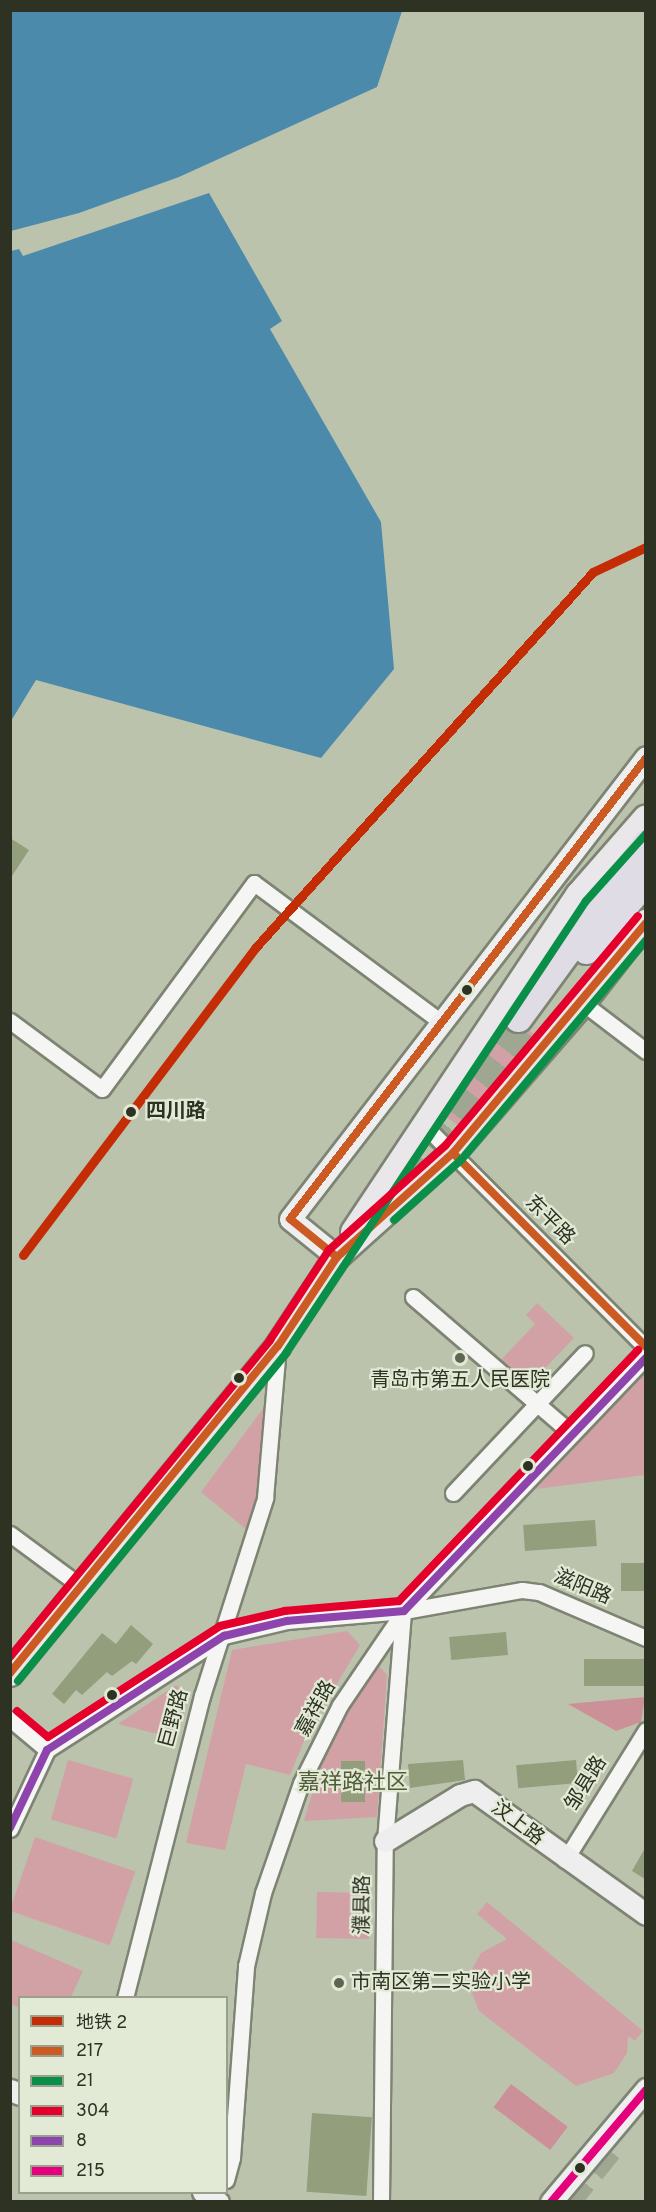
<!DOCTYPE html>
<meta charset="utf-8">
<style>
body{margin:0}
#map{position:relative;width:656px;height:2212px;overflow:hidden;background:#bbc3ad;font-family:Overpass,"Noto Sans SC",sans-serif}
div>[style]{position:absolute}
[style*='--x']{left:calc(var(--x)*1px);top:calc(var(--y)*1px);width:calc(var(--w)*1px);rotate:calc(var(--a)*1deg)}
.green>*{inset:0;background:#d2a1a5;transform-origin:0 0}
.forest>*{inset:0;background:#cc9098;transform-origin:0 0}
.water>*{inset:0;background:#4c8aac}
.building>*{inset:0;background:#939e7c;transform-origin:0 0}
.highway-tunnel>*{height:27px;margin-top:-13.5px;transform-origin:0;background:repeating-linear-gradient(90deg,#9fa691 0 27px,transparent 0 41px)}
.roads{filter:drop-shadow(2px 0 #7e8473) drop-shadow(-2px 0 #7e8473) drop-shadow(0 2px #7e8473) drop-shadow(0 -2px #7e8473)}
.street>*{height:15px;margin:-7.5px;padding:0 7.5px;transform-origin:7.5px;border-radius:7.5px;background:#f5f6f3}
.secondary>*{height:21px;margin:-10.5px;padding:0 10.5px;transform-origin:10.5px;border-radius:10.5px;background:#efeeee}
.primary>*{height:24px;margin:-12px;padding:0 12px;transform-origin:12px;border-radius:12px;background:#e9e7ea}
.highway>*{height:27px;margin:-13.5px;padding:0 13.5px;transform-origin:13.5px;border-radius:13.5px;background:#e0dce5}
.bus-1>*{height:8px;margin:-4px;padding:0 4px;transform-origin:4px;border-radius:4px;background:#cb5b22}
.bus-2>*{height:8px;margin:-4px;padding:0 4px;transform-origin:4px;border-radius:4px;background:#098f48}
.bus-3>*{height:8px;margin:-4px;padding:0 4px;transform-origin:4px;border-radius:4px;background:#e4002b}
.bus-4>*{height:8px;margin:-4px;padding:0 4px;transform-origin:4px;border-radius:4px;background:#8e44ad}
.bus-5>*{height:8px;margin:-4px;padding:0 4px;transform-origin:4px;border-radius:4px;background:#e5007d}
.metro-1>*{height:9px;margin:-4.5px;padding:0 4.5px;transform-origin:4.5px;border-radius:4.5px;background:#c42c05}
.dots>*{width:16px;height:16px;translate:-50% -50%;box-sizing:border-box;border:3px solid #e2e9d5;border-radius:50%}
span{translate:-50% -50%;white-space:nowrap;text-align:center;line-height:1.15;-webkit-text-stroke:4.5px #e2e9d5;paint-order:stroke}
.stop-label{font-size:20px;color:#2d3223;font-weight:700}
.left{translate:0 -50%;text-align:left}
.street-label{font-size:20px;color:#2d3223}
.poi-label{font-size:20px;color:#2d3223}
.quarter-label{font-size:22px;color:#505c39}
.frame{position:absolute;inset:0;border:12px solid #2d3223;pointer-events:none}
.legend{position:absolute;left:18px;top:1996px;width:210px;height:198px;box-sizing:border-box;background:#e2e9d5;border:2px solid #9aa08e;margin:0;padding:8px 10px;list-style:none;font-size:18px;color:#2d3223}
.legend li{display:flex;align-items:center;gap:12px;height:30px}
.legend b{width:30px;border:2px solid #9aa08e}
</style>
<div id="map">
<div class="green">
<i style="clip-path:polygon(508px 1015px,534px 1034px,461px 1127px,444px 1116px)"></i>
<i style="clip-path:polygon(537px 1303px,574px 1338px,526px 1388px,499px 1362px,535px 1324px,526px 1315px)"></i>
<i style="clip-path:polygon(645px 1372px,645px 1475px,536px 1489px)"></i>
<i style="clip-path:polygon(268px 1402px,258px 1498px,247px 1530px,201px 1492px)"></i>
<i style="clip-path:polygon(347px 1631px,360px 1645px,306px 1736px,290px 1775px,246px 1764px,225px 1850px,186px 1843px,232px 1650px)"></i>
<i style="clip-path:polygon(377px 1664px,387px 1675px,377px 1817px,304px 1821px,319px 1769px,345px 1713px)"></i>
<i style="clip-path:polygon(176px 1685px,188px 1695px,177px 1739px,118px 1724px)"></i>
<i style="left:68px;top:1760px;width:68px;height:62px;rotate:16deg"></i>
<i style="left:35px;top:1837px;width:106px;height:78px;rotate:19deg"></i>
<i style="left:317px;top:1892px;width:53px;height:46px;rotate:1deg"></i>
<i style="clip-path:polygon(487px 1902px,643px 2031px,635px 2041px,628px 2036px,627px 2053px,614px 2073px,576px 2086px,479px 2011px,469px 1985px,471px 1971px,481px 1953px,507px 1939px,477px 1914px)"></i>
<i style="clip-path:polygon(11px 1940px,83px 1971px,71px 1997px,20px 1998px,19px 2008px,11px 2004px)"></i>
</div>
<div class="forest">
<i style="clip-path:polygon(645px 1697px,641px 1722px,616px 1731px,568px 1704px)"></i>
<i style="left:511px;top:2084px;width:71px;height:29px;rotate:37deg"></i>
</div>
<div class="water">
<i style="clip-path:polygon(11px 10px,402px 10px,402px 11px,377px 87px,179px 177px,79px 213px,11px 231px)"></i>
<i style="clip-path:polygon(209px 193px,282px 321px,270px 329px,381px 522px,394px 669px,321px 758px,36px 680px,11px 721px,11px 251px,19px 249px,23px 256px)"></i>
</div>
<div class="building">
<i style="clip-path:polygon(10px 838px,29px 850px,10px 879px)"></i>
<i style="left:595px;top:1520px;width:26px;height:72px;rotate:86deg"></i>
<i style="left:645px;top:1563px;width:28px;height:24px;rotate:90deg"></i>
<i style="clip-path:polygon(131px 1625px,153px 1644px,136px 1664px,132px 1661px,112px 1676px,107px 1672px,82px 1695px,76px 1690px,64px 1704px,52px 1694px,102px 1633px,116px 1644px)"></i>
<i style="left:506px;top:1632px;width:23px;height:57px;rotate:85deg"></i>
<i style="left:645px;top:1659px;width:27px;height:61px;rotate:90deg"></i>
<i style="clip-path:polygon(463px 1760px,465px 1780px,410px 1788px,408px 1764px)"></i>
<i style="left:576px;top:1760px;width:23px;height:60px;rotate:85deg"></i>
<i style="left:341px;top:1761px;width:24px;height:41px"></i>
<i style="clip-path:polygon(645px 1848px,645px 1879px,632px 1871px)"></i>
<i style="left:312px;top:2113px;width:60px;height:79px;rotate:4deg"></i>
</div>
<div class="highway-tunnel">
<i style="--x:379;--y:1211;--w:239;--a:-52"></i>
<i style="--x:566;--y:2202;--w:68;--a:-50.9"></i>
</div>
<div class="roads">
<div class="street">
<i style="--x:583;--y:1003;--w:79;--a:37.3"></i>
<i style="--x:10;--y:1021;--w:114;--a:36.5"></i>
<i style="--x:102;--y:1089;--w:256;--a:-53.6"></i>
<i style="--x:254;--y:883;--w:233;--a:36.6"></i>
<i style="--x:422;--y:1123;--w:317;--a:45.1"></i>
<i style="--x:413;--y:1297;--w:210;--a:40.7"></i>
<i style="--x:453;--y:1493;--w:192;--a:-46.7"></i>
<i style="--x:10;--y:1534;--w:91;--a:36.5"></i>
<i style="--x:10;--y:1719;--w:48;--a:40"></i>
<i style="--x:10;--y:1829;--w:87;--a:-64.9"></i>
<i style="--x:47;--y:1750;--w:211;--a:-32.8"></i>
<i style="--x:224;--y:1636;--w:65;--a:-13.4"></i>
<i style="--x:287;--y:1621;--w:117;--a:-4.9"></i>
<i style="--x:404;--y:1611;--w:120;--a:-10.1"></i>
<i style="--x:522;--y:1590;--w:17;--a:7"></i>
<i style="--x:539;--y:1592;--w:116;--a:23.3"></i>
<i style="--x:565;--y:1860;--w:153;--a:-58.1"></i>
<i style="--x:125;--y:1998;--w:312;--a:-75.7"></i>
<i style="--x:202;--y:1696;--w:208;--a:-72.3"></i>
<i style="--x:265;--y:1498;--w:153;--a:-85.1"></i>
<i style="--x:226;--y:2180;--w:23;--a:-75"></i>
<i style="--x:232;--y:2158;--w:193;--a:-85.8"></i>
<i style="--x:246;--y:1966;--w:75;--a:-76.9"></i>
<i style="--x:263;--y:1893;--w:116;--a:-70.9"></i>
<i style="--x:301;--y:1783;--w:87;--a:-63.4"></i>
<i style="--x:340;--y:1705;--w:114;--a:-55.8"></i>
<i style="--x:404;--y:1611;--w:351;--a:-46.4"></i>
<i style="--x:381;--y:2202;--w:361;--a:-89.4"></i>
<i style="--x:385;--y:1841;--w:228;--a:-85.5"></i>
</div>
<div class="secondary">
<i style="--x:337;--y:1257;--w:60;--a:-141"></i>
<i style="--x:290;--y:1219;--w:583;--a:-52.38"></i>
<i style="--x:385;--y:1841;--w:88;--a:-31.5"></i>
<i style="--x:460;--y:1795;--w:15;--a:-16"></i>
<i style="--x:474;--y:1791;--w:211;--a:35.6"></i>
<i style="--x:10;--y:2090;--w:11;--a:22"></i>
<i style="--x:203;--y:2192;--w:18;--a:34"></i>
<i style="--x:551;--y:2202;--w:148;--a:-49.9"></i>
</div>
<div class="primary">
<i style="--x:353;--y:1232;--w:405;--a:-56.3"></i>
<i style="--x:578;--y:895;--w:103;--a:-48.9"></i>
<i style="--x:10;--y:1674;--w:424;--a:-50.7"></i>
<i style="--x:278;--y:1346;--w:107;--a:-56.5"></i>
<i style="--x:337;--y:1257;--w:156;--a:-41.9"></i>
<i style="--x:453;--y:1153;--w:198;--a:-49.1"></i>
<i style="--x:583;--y:1003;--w:103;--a:-52.1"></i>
</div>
<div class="highway">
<i style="--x:586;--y:950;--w:92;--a:-49.4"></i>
<i style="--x:518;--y:1018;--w:217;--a:-53.8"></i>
</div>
</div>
<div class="bus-1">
<i style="--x:453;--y:1153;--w:274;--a:45.1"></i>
<i style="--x:337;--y:1257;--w:60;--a:-141"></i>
<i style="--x:290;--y:1219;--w:582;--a:-52.32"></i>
<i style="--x:10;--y:1673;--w:423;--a:-50.7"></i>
<i style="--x:278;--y:1346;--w:107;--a:-56.5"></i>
<i style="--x:337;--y:1257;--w:156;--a:-41.9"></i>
<i style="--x:453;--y:1153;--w:300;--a:-50"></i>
</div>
<div class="bus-2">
<i style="--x:394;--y:1220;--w:90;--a:-41.8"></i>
<i style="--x:461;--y:1160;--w:287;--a:-49.9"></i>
<i style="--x:18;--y:1681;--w:424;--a:-50.7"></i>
<i style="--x:286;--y:1353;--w:542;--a:-56.43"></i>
<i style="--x:586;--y:901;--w:90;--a:-48.2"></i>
</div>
<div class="bus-3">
<i style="--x:10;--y:1657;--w:410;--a:-50.6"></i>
<i style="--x:270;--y:1340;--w:108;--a:-56.8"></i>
<i style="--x:329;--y:1250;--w:156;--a:-41.9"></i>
<i style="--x:445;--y:1146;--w:300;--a:-50"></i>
<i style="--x:17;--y:1711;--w:40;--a:40"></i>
<i style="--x:48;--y:1737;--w:205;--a:-32.8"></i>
<i style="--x:220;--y:1626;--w:67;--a:-13"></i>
<i style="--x:285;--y:1611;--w:114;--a:-5"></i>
<i style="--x:399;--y:1601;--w:347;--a:-46.4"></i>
</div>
<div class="bus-4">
<i style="--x:404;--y:1611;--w:350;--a:-46.3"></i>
<i style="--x:10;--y:1828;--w:86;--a:-64.6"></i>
<i style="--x:47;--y:1750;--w:211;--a:-32.8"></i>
<i style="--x:224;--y:1636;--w:65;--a:-13.4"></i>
<i style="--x:287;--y:1621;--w:117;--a:-4.9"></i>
</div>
<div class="bus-5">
<i style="--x:551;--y:2202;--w:147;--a:-49.7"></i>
</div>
<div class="metro-1">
<i style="--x:23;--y:1255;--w:386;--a:-52.9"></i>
<i style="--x:256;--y:947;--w:504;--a:-48.06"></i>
<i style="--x:593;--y:572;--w:59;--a:-25.3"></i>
</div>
<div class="dots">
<i style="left:467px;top:990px;background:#2d3223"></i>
<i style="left:131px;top:1112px;background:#2d3223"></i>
<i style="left:460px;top:1358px;background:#5f6553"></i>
<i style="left:239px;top:1378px;background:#2d3223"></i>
<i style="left:528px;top:1466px;background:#2d3223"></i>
<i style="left:112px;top:1695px;background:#2d3223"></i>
<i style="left:339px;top:1983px;background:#5f6553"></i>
<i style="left:580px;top:2168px;background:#2d3223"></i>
</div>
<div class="stop-label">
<span class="left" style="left:146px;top:1112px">四川路</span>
</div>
<div class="street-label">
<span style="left:549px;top:1221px;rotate:45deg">东平路</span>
<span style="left:582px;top:1588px;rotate:23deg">滋阳路</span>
<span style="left:317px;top:1709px;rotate:-61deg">嘉祥路</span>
<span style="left:175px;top:1719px;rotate:-75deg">巨野路</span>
<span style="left:587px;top:1784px;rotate:-58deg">邹县路</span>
<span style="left:517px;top:1824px;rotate:37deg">汶上路</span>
<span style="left:364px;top:1905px;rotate:-89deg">濮县路</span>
</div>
<div class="poi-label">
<span style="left:460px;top:1381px">青岛市第五人民医院</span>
<span class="left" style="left:351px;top:1983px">市南区第二实验小学</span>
</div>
<div class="quarter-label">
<span style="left:353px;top:1784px">嘉祥路社区</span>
</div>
<div class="frame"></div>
<ul class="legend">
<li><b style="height:8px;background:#c42c05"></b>地铁 2</li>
<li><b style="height:8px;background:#cb5b22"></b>217</li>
<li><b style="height:8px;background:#098f48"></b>21</li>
<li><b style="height:8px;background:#e4002b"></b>304</li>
<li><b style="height:8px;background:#8e44ad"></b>8</li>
<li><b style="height:8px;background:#e5007d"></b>215</li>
</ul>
</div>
